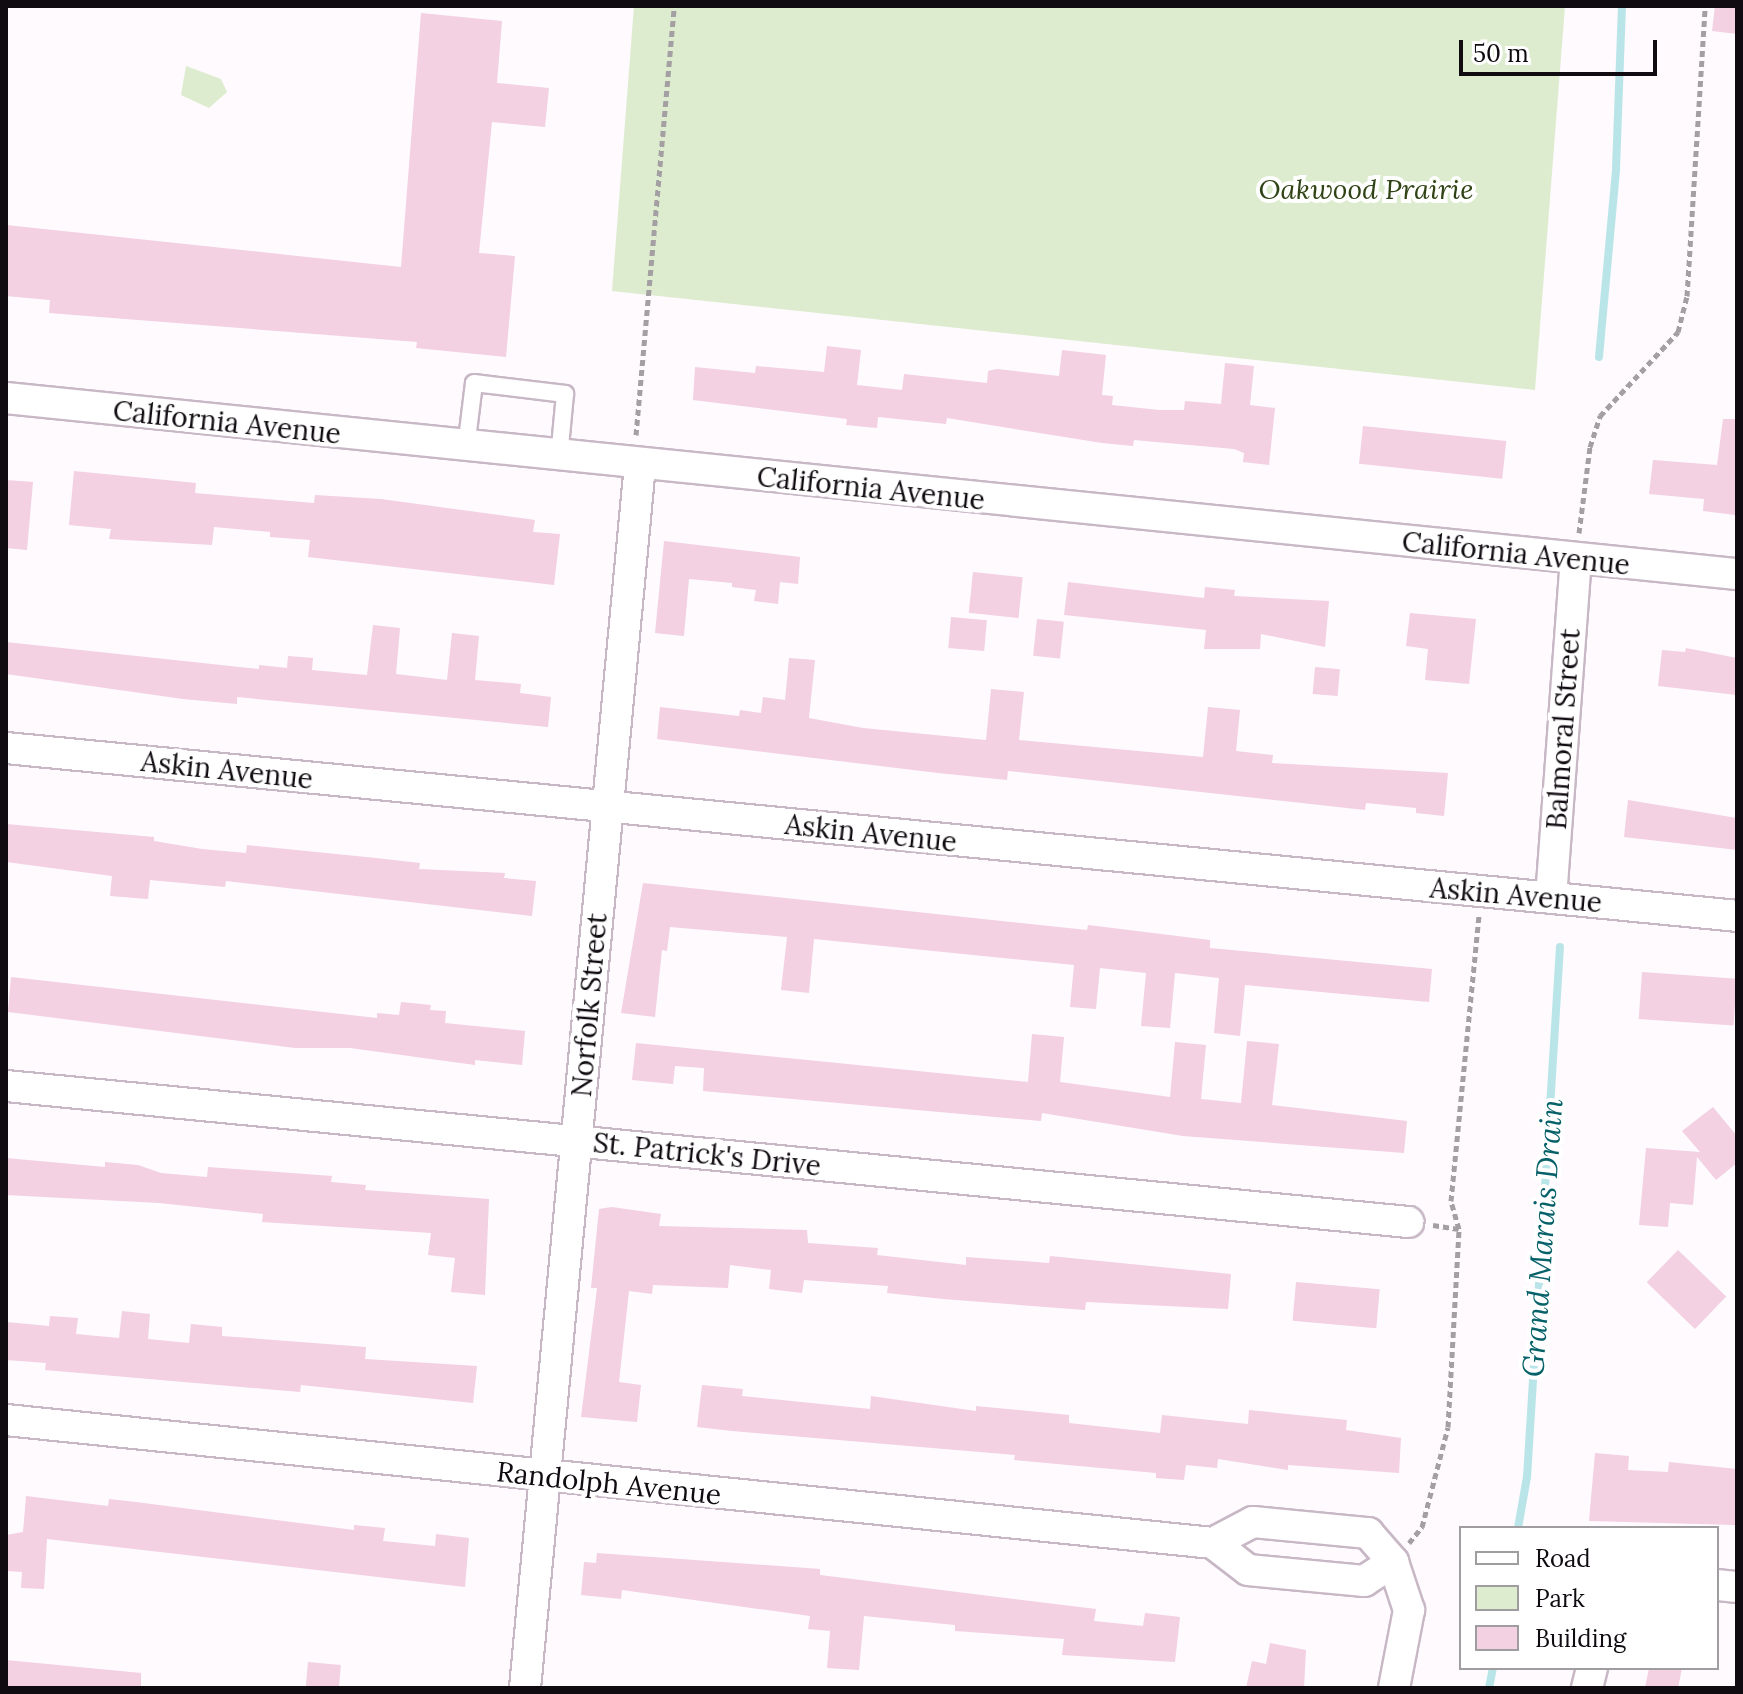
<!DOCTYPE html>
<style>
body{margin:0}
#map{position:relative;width:1743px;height:1694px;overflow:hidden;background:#fefafd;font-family:Lora,serif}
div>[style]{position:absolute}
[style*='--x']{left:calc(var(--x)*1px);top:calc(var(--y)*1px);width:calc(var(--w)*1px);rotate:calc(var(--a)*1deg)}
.green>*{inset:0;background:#ddebcf}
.stream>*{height:8px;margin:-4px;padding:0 4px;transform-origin:4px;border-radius:4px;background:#b9e5e9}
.building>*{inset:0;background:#f3d0e2;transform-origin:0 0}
.path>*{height:5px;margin-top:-2.5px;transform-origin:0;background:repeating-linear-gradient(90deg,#a39fa2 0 6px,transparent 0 10px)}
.roads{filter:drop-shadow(2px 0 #c8b8c6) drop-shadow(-2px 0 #c8b8c6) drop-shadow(0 2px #c8b8c6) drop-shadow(0 -2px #c8b8c6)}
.lane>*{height:16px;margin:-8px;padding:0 8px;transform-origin:8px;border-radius:8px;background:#fff}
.street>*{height:30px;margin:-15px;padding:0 15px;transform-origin:15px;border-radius:15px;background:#fff}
span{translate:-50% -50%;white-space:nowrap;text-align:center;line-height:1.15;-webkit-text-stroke:8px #fff;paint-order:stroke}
.park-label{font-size:28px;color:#304314;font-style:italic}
.street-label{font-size:28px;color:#100b10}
.water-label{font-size:30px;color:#066169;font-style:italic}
.frame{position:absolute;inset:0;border:8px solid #100b10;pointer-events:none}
.legend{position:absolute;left:1459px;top:1526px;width:260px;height:144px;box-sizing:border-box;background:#fff;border:2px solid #9f9d9f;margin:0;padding:10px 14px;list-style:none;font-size:24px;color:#100b10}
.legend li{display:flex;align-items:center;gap:16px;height:40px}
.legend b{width:40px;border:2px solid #9f9d9f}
.scale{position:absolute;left:1459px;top:40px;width:198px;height:36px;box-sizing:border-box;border:4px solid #100b10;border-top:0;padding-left:10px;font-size:24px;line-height:28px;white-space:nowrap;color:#100b10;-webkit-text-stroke:6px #fff;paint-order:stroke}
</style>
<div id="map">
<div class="green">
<i style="clip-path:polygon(634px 6px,1565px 6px,1535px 390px,612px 291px)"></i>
<i style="clip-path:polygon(186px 66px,221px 79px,227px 92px,209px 108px,181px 95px)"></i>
</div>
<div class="stream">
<i style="--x:1599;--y:357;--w:189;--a:-84.8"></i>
<i style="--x:1616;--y:169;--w:163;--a:-87.9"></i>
<i style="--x:1518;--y:1528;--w:52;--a:-80"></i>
<i style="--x:1527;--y:1477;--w:531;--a:-86.44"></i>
<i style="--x:1489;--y:1688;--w:20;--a:-79"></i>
</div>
<div class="building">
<i style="clip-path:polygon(1715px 6px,1737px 6px,1737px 34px,1712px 31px)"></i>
<i style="clip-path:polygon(421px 13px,502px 21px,497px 83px,549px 88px,545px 127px,492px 122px,479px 253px,515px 256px,506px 357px,416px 348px,417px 342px,49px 313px,50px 300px,6px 296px,6px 225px,401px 267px)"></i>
<i style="clip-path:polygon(827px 346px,861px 350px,857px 385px,902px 390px,904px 374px,987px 383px,988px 371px,997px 369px,1059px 376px,1062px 350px,1106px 355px,1102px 395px,1113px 396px,1112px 405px,1159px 410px,1184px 410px,1185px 401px,1221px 404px,1225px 363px,1254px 366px,1250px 405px,1275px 408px,1269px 465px,1243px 462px,1244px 453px,1234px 449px,1134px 440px,1133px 446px,1102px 443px,947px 418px,946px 424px,878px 417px,877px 428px,846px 425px,847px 419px,693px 400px,695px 367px,755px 373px,756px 366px,824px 372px)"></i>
<i style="clip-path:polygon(1723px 419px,1737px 419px,1735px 515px,1703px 511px,1704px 499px,1649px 494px,1653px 460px,1717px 465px)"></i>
<i style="left:1363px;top:426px;width:144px;height:38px;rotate:6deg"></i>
<i style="clip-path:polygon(74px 471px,196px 483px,195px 493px,314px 503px,315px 495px,381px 499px,535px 520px,533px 532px,560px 534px,554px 585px,308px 557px,310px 540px,270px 537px,270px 532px,214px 527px,212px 545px,109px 539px,111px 529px,69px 525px)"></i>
<i style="clip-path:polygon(6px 480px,33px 482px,27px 550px,6px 548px)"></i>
<i style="clip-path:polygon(664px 541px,800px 557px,798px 584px,780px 582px,778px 604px,754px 601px,756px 590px,732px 587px,732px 583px,689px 579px,684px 636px,655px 633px)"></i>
<i style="left:973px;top:572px;width:50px;height:41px;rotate:6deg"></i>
<i style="clip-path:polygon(1068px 582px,1204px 598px,1205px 587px,1235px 590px,1234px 596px,1329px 601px,1325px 647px,1261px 634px,1260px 649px,1204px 649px,1206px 630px,1064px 615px)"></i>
<i style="clip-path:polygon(1410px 613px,1476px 619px,1469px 684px,1425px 680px,1428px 649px,1406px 646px)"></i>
<i style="left:951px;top:617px;width:36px;height:31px;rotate:5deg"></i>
<i style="left:1037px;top:619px;width:27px;height:37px;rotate:6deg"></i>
<i style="clip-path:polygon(373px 625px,400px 628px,396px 674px,447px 680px,452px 633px,479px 636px,475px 680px,521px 684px,520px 693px,551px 697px,548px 727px,237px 697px,237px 704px,183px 699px,6px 674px,6px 642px,259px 669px,259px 665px,287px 668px,288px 656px,313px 658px,312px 670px,367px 675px)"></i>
<i style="clip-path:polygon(1686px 648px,1737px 658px,1737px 695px,1658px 686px,1662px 650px,1685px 652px)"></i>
<i style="clip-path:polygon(789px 658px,815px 660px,809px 718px,863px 728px,986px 740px,991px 689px,1024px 692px,1019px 740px,1203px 757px,1208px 707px,1240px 710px,1236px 751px,1273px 755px,1272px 763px,1448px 773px,1444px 816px,1416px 813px,1416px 808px,1366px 803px,1365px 810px,1008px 771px,1007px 780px,938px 773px,657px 739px,660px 707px,739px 716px,740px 710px,761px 713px,763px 697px,785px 700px)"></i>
<i style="left:1315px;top:667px;width:25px;height:27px;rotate:5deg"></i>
<i style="clip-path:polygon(1628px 800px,1737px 818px,1737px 850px,1624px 837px)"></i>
<i style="clip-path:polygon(6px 824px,154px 837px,154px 841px,202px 849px,246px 853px,247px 845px,376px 858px,420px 863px,419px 869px,505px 873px,504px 878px,536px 881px,532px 916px,226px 881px,225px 887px,150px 880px,148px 899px,110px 896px,112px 876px,6px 862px)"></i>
<i style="clip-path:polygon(643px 883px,1087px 930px,1088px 925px,1210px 940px,1210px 948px,1432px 969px,1429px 1002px,1245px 985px,1240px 1036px,1214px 1033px,1219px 978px,1175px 973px,1170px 1028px,1141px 1026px,1146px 973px,1100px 968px,1096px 1009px,1070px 1007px,1074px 965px,814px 939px,809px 993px,781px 990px,787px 937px,670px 927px,667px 951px,662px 950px,655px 1017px,621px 1013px)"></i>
<i style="left:1642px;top:972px;width:95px;height:47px;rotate:4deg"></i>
<i style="clip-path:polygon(11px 977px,377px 1018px,377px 1013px,399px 1015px,401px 1002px,431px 1005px,430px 1010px,446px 1011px,445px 1023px,525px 1031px,522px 1065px,475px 1060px,475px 1065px,350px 1048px,295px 1048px,8px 1012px)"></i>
<i style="clip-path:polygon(1032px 1034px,1064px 1037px,1060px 1082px,1170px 1097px,1175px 1042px,1206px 1045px,1201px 1099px,1241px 1103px,1247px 1041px,1279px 1044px,1272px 1105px,1407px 1121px,1404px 1153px,1183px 1136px,1042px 1113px,1041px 1121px,703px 1091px,704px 1068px,675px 1066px,673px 1084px,632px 1080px,636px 1043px,1028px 1082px)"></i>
<i style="clip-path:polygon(1713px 1107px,1737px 1136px,1737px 1163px,1716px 1180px,1697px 1157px,1693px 1205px,1670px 1203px,1668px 1227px,1639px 1225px,1646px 1148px,1700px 1152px,1682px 1131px)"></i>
<i style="clip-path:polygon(6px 1158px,105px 1167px,105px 1162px,138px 1165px,161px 1173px,207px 1177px,208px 1167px,332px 1176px,331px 1182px,366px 1185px,365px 1190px,489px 1199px,485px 1295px,451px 1292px,455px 1258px,428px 1255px,431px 1233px,262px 1222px,263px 1214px,159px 1203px,6px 1195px)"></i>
<i style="clip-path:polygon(612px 1207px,661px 1214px,659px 1226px,807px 1230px,808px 1243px,878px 1248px,877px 1255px,966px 1265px,966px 1257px,1049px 1263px,1050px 1256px,1231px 1274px,1228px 1309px,1086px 1302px,1085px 1310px,943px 1299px,887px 1293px,888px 1286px,804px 1280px,802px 1293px,769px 1289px,771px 1270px,730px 1265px,728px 1288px,653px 1285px,652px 1294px,629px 1291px,619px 1382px,641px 1385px,637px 1422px,581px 1417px,597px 1288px,591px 1288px,599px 1209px)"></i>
<i style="left:1678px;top:1250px;width:67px;height:45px;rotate:44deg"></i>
<i style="left:1296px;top:1282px;width:84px;height:39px;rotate:5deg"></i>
<i style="clip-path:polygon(122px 1311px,150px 1314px,148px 1339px,189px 1343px,191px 1324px,222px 1327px,222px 1336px,366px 1347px,365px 1359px,477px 1366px,473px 1403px,301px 1385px,300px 1392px,45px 1370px,46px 1363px,6px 1360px,6px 1322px,49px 1326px,50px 1316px,78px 1318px,76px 1334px,119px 1338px)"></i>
<i style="clip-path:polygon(702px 1385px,743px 1389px,742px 1396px,870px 1409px,871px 1396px,976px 1411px,976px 1406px,1069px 1415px,1069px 1423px,1160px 1433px,1162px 1415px,1248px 1424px,1249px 1410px,1347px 1420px,1346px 1430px,1401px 1438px,1399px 1473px,1288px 1465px,1288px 1470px,1218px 1459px,1217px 1468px,1186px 1465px,1184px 1480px,1156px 1478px,1156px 1473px,1014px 1460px,1015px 1455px,732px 1431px,697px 1427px)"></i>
<i style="clip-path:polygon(1595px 1453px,1629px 1456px,1628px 1470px,1668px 1472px,1669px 1462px,1737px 1469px,1735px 1525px,1589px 1521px)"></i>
<i style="clip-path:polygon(26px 1496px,108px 1506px,109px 1499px,136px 1502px,354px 1530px,354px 1525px,385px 1528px,383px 1541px,435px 1546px,436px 1534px,469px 1538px,465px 1587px,47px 1539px,44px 1589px,21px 1588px,22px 1572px,6px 1571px,6px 1535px,23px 1532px)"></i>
<i style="clip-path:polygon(597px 1553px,820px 1569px,820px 1575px,1096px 1609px,1094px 1621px,1143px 1626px,1145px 1613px,1180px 1617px,1175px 1662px,1062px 1655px,1064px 1639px,955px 1631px,955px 1625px,864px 1616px,859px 1670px,827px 1668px,830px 1631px,808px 1629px,810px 1616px,622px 1590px,621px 1599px,581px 1595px,584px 1562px,596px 1563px)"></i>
<i style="clip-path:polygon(1270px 1643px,1306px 1650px,1304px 1688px,1246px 1688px,1252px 1661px,1266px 1664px)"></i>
<i style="clip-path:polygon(6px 1660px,141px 1673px,141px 1688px,6px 1688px)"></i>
<i style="left:308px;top:1662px;width:33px;height:26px;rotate:5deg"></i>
<i style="clip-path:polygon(1649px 1668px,1682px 1668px,1678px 1688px,1645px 1688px)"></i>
</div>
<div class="path">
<i style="--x:636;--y:435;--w:431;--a:-84.9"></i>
<i style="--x:1579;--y:533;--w:87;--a:-82.7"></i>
<i style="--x:1590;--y:447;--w:33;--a:-72"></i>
<i style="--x:1600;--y:416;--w:115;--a:-47.1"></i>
<i style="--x:1678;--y:332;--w:37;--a:-76"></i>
<i style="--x:1687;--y:296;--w:291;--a:-86.4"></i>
<i style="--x:1433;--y:1225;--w:26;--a:9"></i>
<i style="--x:1409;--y:1543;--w:21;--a:-51"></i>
<i style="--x:1422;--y:1527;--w:103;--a:-75.4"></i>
<i style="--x:1448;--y:1427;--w:198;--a:-86.8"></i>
<i style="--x:1459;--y:1229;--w:29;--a:-106"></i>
<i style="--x:1451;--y:1201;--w:286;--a:-84.4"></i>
</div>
<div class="roads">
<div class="lane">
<i style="--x:466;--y:448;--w:65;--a:-83"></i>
<i style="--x:474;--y:383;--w:92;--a:6.9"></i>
<i style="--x:565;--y:394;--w:64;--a:95.4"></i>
</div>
<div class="street">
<i style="--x:6;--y:398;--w:1740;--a:5.81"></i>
<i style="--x:6;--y:748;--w:1739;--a:5.54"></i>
<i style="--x:1551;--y:898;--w:339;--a:-85.8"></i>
<i style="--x:6;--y:1086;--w:1409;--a:5.54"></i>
<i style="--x:6;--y:1420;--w:1213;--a:5.82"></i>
<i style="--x:1213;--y:1543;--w:44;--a:37.6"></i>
<i style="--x:1248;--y:1570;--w:117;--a:5.4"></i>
<i style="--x:1364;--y:1581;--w:35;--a:-33"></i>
<i style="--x:1213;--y:1543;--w:45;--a:-27.7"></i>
<i style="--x:1253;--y:1522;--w:116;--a:5.5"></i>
<i style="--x:1368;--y:1533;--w:38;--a:49"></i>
<i style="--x:1393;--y:1562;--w:51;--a:71.6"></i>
<i style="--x:1409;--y:1610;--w:79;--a:100.9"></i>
<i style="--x:1717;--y:1585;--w:20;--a:6"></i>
<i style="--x:525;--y:1688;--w:1228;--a:-84.63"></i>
<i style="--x:1587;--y:1688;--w:21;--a:-76"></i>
</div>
</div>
<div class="park-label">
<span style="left:1366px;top:189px">Oakwood Prairie</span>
</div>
<div class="street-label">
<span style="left:227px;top:422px;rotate:6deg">California Avenue</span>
<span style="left:871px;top:488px;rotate:6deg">California Avenue</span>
<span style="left:1516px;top:553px;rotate:6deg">California Avenue</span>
<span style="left:1563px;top:729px;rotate:-86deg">Balmoral Street</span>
<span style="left:227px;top:770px;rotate:6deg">Askin Avenue</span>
<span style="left:871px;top:833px;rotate:6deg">Askin Avenue</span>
<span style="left:1516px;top:895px;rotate:5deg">Askin Avenue</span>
<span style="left:589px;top:1005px;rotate:-85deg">Norfolk Street</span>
<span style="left:707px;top:1154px;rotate:6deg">St. Patrick's Drive</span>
<span style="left:609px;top:1483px;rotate:6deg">Randolph Avenue</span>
</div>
<div class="water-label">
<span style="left:1542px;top:1238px;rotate:-86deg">Grand Marais Drain</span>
</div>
<div class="frame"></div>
<ul class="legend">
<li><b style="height:10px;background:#fff"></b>Road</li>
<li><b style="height:22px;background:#ddebcf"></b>Park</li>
<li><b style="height:22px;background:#f3d0e2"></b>Building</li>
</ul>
<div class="scale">50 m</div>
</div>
